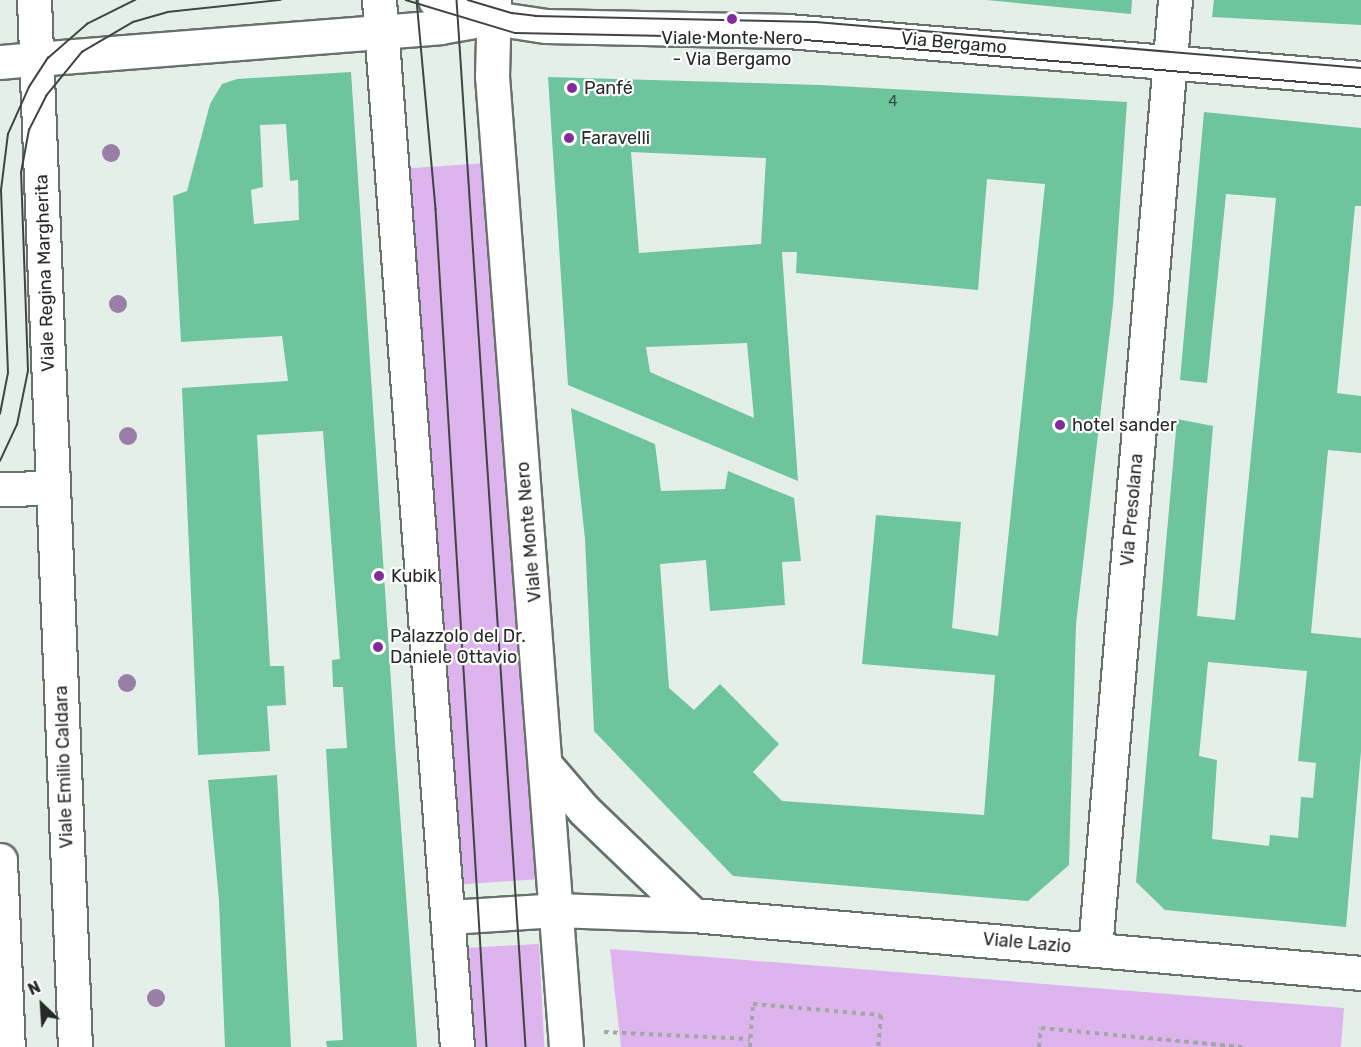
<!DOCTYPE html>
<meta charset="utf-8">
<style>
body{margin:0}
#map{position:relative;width:1361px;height:1047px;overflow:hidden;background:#e5efe9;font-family:Rubik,sans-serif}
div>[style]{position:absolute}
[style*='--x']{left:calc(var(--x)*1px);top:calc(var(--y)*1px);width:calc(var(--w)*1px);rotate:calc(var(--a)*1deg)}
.green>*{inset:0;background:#deb4ee;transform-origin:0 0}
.building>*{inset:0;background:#6ec49d}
.path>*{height:4px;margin-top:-2px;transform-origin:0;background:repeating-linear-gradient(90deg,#a0a8a3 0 4.5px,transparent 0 9px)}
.roads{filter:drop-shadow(2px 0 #68716c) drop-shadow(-2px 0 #68716c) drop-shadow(0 2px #68716c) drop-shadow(0 -2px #68716c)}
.minor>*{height:33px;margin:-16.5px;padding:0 16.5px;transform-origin:16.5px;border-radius:16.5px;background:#fff}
.major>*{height:33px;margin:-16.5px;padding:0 16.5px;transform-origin:16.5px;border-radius:16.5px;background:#fff}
.tram>*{height:1.5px;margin:-0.75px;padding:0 0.75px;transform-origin:0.75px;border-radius:0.75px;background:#404542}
.trees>*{width:18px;height:18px;margin:-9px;border-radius:50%;background:#997fa5}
.dots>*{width:16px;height:16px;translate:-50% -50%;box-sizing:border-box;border:3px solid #fff;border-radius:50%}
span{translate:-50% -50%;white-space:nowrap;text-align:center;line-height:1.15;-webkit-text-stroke:4.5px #fff;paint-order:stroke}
.number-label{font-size:15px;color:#385045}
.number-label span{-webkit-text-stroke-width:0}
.poi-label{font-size:18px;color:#262a28}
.left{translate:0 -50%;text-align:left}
.street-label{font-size:18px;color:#262a28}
.north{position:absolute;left:12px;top:975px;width:60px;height:60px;-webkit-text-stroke:4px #fff;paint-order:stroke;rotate:335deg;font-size:16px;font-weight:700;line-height:24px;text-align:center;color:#262a28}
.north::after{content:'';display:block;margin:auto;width:21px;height:27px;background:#262a28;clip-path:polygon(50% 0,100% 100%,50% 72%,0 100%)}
</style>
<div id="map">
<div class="green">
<i style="left:486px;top:163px;width:718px;height:80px;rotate:86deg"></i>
<i style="left:539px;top:944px;width:103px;height:75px;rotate:87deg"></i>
<i style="clip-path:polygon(610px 949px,1344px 1008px,1341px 1047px,621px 1047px)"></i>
</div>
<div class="building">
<i style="clip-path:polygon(986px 0,1132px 0,1131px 14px)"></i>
<i style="clip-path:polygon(1214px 0,1361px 0,1361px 25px,1212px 17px)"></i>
<i style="clip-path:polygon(evenodd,351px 72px,395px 743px,417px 1047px,327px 1047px,326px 1041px,343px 1040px,326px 749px,347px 748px,343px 687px,333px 687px,332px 660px,340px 659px,323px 431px,257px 435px,270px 666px,284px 666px,286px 705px,267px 706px,270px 751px,198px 755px,182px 388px,288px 381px,282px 336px,181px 342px,173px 196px,187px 191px,210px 104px,222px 84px,237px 79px,351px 72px,286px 124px,290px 181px,298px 180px,299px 220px,254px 224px,251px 190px,263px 187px,260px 125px,286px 124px)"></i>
<i style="clip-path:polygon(evenodd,548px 77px,820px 85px,1127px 102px,1113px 305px,1076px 624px,1069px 865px,1028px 901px,733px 876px,594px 731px,585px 539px,571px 408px,655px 444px,661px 491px,725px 489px,728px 471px,794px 498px,801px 561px,782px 562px,785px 605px,710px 611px,706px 560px,660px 564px,669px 688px,694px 710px,720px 684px,779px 744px,753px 772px,782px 801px,984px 815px,995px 675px,862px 664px,876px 515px,961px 522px,952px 628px,998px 636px,1045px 184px,987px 179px,978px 290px,796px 273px,797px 252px,782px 252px,798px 481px,568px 385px,548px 77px,631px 152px,766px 158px,761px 244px,639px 253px,631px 152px,548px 77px,747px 343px,754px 418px,650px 372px,646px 347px,747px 343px)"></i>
<i style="clip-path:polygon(evenodd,1204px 112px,1361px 128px,1361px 206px,1355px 206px,1337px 393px,1361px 396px,1361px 453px,1328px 450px,1311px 633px,1361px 638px,1361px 751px,1346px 927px,1165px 910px,1136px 882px,1177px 419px,1213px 426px,1197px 616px,1235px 620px,1276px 198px,1226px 194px,1207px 383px,1180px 380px,1204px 112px,1208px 662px,1307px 671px,1298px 761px,1316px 763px,1313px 798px,1301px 797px,1298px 838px,1270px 835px,1269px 846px,1212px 839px,1217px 760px,1199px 756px,1208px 662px)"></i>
<i style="clip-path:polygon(277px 775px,291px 1047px,225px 1047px,219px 901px,208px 780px)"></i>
</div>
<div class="path">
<i style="--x:604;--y:1032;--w:146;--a:2.7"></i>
<i style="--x:750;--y:1047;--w:43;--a:-86"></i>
<i style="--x:753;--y:1004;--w:128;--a:4.9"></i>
<i style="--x:881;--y:1015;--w:32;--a:95"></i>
<i style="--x:1039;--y:1047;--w:19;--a:-84"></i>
<i style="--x:1041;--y:1028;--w:202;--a:5.4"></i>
</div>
<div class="roads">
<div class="minor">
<i style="--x:379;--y:0;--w:1050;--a:85.74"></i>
<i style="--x:435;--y:0;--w:61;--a:17.2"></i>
<i style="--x:493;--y:18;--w:54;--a:8.6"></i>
<i style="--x:546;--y:26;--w:242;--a:1.2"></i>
<i style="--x:788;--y:31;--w:575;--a:4.69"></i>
<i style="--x:494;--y:0;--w:76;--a:91.5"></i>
<i style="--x:492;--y:76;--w:974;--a:85.64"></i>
<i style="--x:36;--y:59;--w:405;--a:-4.5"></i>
<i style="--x:440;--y:27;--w:47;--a:-9.9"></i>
<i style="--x:548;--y:768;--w:55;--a:49.4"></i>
<i style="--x:584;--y:810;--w:151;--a:43.9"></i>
<i style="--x:449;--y:917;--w:107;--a:-3.7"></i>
<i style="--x:556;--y:910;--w:137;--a:2.1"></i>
<i style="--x:693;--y:915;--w:671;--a:4.96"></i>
<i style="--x:1095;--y:949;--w:952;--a:-85.18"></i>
</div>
<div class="major">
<i style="--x:34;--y:0;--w:1048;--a:87.76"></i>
<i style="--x:0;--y:62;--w:36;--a:-5"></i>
<i style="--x:0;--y:489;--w:53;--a:-1.1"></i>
<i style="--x:0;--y:860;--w:187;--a:87.6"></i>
</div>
</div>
<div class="tram">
<i style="--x:406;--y:0;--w:114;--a:16.8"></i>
<i style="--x:515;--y:33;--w:267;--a:1.1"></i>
<i style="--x:782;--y:38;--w:581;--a:4.84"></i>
<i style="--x:417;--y:0;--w:210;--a:84.8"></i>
<i style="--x:436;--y:209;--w:840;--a:86.52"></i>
<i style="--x:457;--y:0;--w:1049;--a:86.23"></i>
<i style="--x:468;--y:0;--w:46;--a:16.5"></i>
<i style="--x:512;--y:13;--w:23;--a:7"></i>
<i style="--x:535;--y:16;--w:281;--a:1.2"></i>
<i style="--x:816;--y:22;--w:547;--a:4.82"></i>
<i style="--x:0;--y:414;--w:42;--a:-79"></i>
<i style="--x:8;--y:373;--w:183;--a:-92.2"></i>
<i style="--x:1;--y:190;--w:56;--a:-82.9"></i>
<i style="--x:8;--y:134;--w:51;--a:-65.9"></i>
<i style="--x:29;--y:87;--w:35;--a:-57"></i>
<i style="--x:48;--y:58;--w:52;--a:-41.1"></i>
<i style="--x:87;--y:24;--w:54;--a:-26.6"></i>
<i style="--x:0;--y:461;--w:40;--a:-65"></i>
<i style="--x:17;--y:425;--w:55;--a:-78.5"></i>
<i style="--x:28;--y:371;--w:198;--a:-92"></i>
<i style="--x:21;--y:173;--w:44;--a:-79.5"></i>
<i style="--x:29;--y:130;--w:38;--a:-63"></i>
<i style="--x:46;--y:96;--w:57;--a:-50.7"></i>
<i style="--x:82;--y:52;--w:59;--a:-30.5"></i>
<i style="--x:133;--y:22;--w:36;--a:-16"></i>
<i style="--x:168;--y:12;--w:113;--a:-6.1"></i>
</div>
<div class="trees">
<i style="left:111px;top:153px"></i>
<i style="left:118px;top:304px"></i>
<i style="left:128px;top:436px"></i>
<i style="left:127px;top:683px"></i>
<i style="left:156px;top:998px"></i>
</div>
<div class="dots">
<i style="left:732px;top:19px;background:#802c9b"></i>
<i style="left:572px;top:88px;background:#802c9b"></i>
<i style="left:569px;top:138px;background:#802c9b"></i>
<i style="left:1060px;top:425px;background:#802c9b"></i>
<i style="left:379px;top:576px;background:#802c9b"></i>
<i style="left:378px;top:647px;background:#802c9b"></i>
</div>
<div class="number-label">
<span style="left:893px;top:102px">4</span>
</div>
<div class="poi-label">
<span style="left:732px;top:49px">Viale Monte Nero<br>- Via Bergamo</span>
<span class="left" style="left:584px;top:88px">Panfé</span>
<span class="left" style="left:581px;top:138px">Faravelli</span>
<span class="left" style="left:1072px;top:425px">hotel sander</span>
<span class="left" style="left:391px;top:576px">Kubik</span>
<span class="left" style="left:390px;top:647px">Palazzolo del Dr.<br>Daniele Ottavio</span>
</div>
<div class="street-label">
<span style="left:954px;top:43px;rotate:5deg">Via Bergamo</span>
<span style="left:45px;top:273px;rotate:-92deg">Viale Regina Margherita</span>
<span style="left:1132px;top:510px;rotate:-85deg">Via Presolana</span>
<span style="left:529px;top:532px;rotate:-95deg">Viale Monte Nero</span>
<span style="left:64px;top:767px;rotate:-92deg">Viale Emilio Caldara</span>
<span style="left:1027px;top:943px;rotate:5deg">Viale Lazio</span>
</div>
<div class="north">N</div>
</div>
